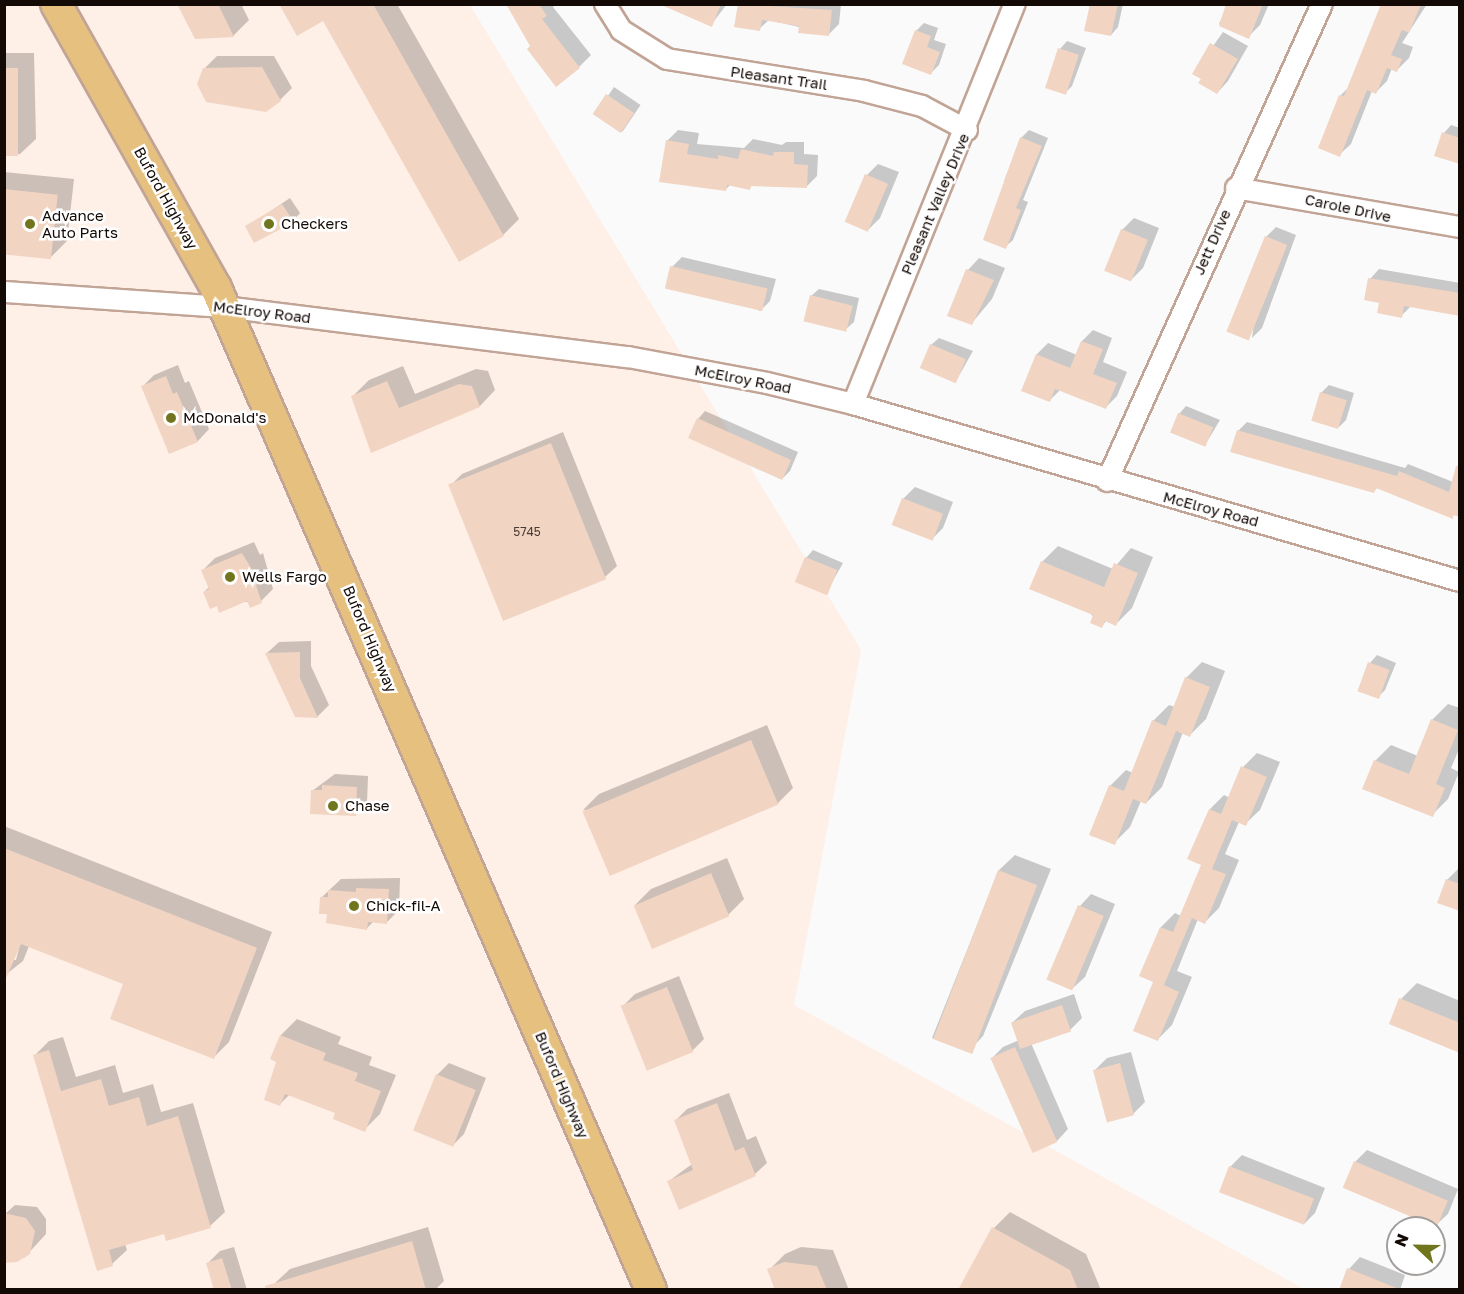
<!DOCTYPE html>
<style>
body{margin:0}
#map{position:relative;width:1464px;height:1294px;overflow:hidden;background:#fafafa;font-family:"Golos Text",sans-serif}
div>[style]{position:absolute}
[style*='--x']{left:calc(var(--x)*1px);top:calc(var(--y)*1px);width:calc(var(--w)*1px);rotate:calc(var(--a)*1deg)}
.built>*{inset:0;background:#feefe7}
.shadow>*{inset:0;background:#0003;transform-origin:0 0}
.building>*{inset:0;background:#f1d4c2;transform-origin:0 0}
.roads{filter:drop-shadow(2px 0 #c1a495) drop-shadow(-2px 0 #c1a495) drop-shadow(0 2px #c1a495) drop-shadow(0 -2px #c1a495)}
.street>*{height:20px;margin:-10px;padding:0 10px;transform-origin:10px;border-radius:10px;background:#fff}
.primary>*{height:30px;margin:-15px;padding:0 15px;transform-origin:15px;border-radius:15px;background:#e5c07f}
.dots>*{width:16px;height:16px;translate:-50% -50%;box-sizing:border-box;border:3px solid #fff;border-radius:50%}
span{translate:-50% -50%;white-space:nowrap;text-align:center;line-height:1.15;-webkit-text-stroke:5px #fff;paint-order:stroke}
.number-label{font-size:12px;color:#4a3c34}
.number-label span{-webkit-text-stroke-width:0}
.street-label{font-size:15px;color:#130905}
.poi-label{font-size:15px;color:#130905}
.left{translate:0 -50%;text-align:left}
.frame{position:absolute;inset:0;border:6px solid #130905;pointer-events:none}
.north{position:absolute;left:1386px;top:1216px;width:60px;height:60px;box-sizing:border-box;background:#fff;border:2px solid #a19d9b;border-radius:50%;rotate:292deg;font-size:16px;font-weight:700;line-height:24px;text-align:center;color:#130905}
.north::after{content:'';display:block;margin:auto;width:21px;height:27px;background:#71751d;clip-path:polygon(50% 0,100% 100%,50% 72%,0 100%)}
</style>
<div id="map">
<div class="built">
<i style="clip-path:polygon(5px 5px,470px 5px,861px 650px,794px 1005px,1304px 1289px,5px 1290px)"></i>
</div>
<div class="shadow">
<i style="clip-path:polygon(179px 4px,241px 4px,249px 20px,233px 36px,196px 37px)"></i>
<i style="clip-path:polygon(281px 4px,397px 4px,519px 219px,503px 235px,324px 19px)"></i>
<i style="clip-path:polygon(507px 4px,556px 4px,553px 7px,591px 55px,579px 67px,532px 46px)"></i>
<i style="clip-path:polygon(667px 4px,727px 4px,711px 25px)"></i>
<i style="clip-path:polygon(740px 4px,841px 4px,839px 24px,829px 34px,769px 20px,759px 29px)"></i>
<i style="clip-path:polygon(1092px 4px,1123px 4px,1118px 27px,1111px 35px)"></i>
<i style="clip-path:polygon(1228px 4px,1269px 4px,1260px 25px,1248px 37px,1219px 24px)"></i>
<i style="clip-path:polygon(1383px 4px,1427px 4px,1402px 43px,1413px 47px,1409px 58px,1397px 70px,1392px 68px,1387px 81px,1376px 92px,1372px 91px,1351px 144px,1339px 155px,1341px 95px,1349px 87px)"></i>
<i style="clip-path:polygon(924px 23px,938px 28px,934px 40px,946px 44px,939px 65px,931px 73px,916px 31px)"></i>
<i style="clip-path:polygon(1223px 32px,1248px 46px,1228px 81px,1217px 93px,1194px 73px)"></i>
<i style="clip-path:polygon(1067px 41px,1086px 48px,1072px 86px,1064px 94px,1060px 49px)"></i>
<i style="clip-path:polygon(4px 53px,34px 53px,36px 139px,20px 154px,4px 155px)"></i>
<i style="clip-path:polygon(217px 56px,274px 56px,292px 88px,280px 100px,205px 68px)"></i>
<i style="left:614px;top:87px;width:32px;height:32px;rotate:34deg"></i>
<i style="clip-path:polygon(1451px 125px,1460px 128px,1460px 163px,1444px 133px)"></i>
<i style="clip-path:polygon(678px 130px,699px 133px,697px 144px,744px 148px,753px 139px,782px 145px,786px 142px,804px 142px,804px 154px,818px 155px,817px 176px,806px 187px,753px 185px,749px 188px,731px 184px,725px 190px,667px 141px)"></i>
<i style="clip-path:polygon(1029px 130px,1048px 138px,1023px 200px,1028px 202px,1013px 240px,1005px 247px,1008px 182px,1004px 181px,1021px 138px)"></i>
<i style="clip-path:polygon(878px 164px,899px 172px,880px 218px,868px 230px,867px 175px)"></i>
<i style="clip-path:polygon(4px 172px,74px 179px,67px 241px,51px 257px,4px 253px)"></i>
<i style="clip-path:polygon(290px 198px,300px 213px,293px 221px,247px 227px)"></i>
<i style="clip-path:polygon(1134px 218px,1159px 228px,1143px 268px,1131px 280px,1122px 230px)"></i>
<i style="clip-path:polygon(1276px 227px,1296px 235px,1262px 328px,1252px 338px,1266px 237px)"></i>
<i style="clip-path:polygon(682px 257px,776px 279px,770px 301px,760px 311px,672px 267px)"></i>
<i style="clip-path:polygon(979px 258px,1005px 268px,992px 299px,971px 324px,949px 315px,968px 270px)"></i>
<i style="clip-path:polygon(1379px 269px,1460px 283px,1460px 313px,1411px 306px,1401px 316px,1381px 302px,1370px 279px)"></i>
<i style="clip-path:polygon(819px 289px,859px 298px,854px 322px,846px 329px,811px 296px)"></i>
<i style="clip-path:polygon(1093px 330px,1112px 338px,1103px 362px,1127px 372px,1117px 396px,1106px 407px,1061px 389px,1049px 401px,1037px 354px,1048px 343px,1077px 355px,1082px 341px)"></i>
<i style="clip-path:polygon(939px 338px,973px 351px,956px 381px,931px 345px)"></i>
<i style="clip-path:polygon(178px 365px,185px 383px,189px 381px,209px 429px,198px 441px,170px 452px,142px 387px,154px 375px)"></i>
<i style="clip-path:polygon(403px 366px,415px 394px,476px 369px,488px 371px,495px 390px,480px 406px,372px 451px,353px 396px,369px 380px)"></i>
<i style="clip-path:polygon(1329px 385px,1354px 393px,1346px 420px,1339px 427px,1321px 393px)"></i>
<i style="clip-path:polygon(1186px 406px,1220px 420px,1205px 445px,1179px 414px)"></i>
<i style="clip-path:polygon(705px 411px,798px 452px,790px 471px,783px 478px,698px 419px)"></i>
<i style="clip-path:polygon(1247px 422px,1405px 468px,1408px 464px,1453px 482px,1455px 514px,1452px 517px,1378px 487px,1374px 491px,1238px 431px)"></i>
<i style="clip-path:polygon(563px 432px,617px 566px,605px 577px,450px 486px,462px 474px)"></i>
<i style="clip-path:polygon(915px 487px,953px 502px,943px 528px,931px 540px,903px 499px)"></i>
<i style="clip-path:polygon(254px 542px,260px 555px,263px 553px,273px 589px,261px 601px,217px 604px,204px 592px,210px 586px,203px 570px,215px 558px)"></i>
<i style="clip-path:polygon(1058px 546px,1113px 569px,1131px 548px,1153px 557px,1132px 608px,1116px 624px,1107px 620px,1102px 626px,1042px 562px)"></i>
<i style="clip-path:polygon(813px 550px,843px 563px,826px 593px,806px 558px)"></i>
<i style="clip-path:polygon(311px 641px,311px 666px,329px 705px,317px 717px,267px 653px,279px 642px)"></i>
<i style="clip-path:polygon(1377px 655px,1396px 663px,1385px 690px,1378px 697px,1370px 663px)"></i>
<i style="clip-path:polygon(1202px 662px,1225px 671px,1206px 719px,1190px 735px,1183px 732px,1162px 787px,1146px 803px,1141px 801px,1130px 827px,1114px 843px,1110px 786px,1126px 770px,1133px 773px,1153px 721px,1169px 705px,1175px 707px,1186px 678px)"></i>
<i style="clip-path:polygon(1448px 704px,1460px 708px,1460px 747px,1451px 768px,1459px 772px,1448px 799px,1432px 815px,1375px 761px,1391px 745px,1418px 756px,1432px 720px)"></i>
<i style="clip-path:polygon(767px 725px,793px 788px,777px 804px,583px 810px,599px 794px)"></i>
<i style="clip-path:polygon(1257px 753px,1280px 762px,1260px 810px,1245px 824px,1239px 822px,1225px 854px,1239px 860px,1219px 908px,1205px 922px,1198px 919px,1177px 971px,1192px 977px,1172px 1025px,1158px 1039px,1155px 981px,1161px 927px,1175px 913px,1181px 916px,1203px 864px,1189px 858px,1210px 809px,1224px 795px,1230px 798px,1243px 767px)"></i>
<i style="clip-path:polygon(335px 774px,368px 776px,367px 803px,355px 814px,312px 791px)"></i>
<i style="clip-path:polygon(evenodd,4px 826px,272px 932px,229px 1042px,213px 1058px,125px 983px,29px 946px,23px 961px,4px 976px,4px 826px,22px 937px,16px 960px,13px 960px,22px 937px)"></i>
<i style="clip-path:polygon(1015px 855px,1051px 869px,983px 1036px,968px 1052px,932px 1038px,999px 870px)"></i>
<i style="clip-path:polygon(727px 858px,744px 899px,728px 915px,635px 905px,651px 889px)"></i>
<i style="clip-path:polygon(1459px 868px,1460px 910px,1447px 880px)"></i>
<i style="clip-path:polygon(400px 878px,399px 910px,387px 922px,374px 921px,367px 928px,350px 927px,351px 923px,328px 913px,321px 898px,341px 879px)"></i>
<i style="clip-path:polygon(1091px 894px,1115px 904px,1085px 977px,1073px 988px,1080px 906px)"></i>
<i style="clip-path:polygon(679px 976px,704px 1039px,692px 1051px,649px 1069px,623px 1006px,635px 994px)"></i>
<i style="clip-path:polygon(1417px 983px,1460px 1001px,1460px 1051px,1401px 999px)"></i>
<i style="clip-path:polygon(1074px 994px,1082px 1018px,1070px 1030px,1031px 1043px,1068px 1129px,1057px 1141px,991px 1059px,1003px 1047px,1019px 1040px,1013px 1022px,1025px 1011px)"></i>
<i style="clip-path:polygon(297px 1019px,341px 1037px,338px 1044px,372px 1057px,369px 1065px,396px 1075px,380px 1114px,364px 1130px,337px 1112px,290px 1094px,280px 1104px,278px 1061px,272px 1058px,281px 1035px)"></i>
<i style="clip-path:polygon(63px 1037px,76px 1077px,115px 1065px,123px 1093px,153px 1084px,161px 1112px,193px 1103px,225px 1212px,210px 1226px,165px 1232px,125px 1244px,127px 1250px,112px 1264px,34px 1056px,49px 1041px)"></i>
<i style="clip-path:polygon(1131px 1052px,1145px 1102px,1133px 1114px,1095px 1070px,1107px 1058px)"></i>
<i style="clip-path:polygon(449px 1063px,486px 1078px,464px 1134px,453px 1145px,437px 1075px)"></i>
<i style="clip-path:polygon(729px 1093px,747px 1140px,756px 1136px,767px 1163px,755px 1174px,680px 1208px,669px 1181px,692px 1164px,675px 1121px,687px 1109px)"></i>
<i style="clip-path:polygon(1367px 1150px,1458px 1189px,1448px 1214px,1436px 1225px,1355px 1162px)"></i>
<i style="clip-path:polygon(1242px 1155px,1325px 1188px,1315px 1213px,1304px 1224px,1221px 1191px,1231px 1166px)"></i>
<i style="clip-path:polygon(15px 1205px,37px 1207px,46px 1219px,46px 1234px,24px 1258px,4px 1215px)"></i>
<i style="clip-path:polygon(1010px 1212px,1086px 1254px,1101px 1290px,960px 1290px,994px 1228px)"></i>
<i style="clip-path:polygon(428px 1227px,444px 1281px,435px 1290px,276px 1290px,274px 1284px,290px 1269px)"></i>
<i style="clip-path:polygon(234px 1247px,247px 1290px,216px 1290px,208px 1263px,220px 1251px)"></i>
<i style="clip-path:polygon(801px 1247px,833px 1250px,849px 1290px,777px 1290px,769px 1270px,785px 1254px)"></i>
<i style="clip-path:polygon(1360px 1257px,1405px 1275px,1400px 1290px,1340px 1290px,1349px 1269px)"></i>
</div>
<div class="building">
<i style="clip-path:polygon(177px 4px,218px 4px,234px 37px,195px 39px)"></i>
<i style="clip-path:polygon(279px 4px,373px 4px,504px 236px,459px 262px,323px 21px,297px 36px)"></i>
<i style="clip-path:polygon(506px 4px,539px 4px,547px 16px,542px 19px,580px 68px,556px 87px,527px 49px,530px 46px)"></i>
<i style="clip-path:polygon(659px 4px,721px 4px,712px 27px)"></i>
<i style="clip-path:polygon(738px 4px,832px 10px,829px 36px,798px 33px,799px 26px,762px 20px,760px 31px,734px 27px)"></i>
<i style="clip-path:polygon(1090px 4px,1118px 4px,1111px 36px,1084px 31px)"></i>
<i style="clip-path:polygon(1226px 4px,1263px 4px,1249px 39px,1219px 26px)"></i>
<i style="clip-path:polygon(1381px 4px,1421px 4px,1409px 33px,1402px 30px,1391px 55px,1402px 59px,1397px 72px,1387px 68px,1376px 94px,1367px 90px,1340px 157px,1318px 148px,1339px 95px,1344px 96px)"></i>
<i style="clip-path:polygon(915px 30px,931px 36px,927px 47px,940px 52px,931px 75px,902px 64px)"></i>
<i style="clip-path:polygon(1210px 43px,1238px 59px,1217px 94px,1198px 83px,1201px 79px,1192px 74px)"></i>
<i style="left:1058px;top:48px;width:22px;height:42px;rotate:18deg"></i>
<i style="clip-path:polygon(262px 67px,281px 101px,266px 112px,206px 102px,197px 84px,203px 68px)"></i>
<i style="left:4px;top:68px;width:14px;height:88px"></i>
<i style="left:606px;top:94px;width:34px;height:24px;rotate:34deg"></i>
<i style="clip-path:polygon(1442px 132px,1460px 138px,1460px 164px,1434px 156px)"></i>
<i style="clip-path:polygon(1020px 137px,1042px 146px,1016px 208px,1021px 210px,1006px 249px,983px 240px)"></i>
<i style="clip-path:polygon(666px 140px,689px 144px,687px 154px,718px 159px,718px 155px,738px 159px,741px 149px,773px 156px,774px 152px,794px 152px,794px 164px,808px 165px,807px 188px,751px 186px,750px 190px,727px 185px,726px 191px,659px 182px)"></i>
<i style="left:865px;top:174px;width:25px;height:52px;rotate:23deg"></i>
<i style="left:4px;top:189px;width:54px;height:65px;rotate:6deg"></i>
<i style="clip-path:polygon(282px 204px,294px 222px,254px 243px,245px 226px)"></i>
<i style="left:1121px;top:229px;width:29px;height:45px;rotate:22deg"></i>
<i style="left:1265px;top:236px;width:24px;height:103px;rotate:22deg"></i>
<i style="left:670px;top:266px;width:100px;height:23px;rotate:13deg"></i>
<i style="clip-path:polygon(966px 269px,994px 280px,972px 325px,947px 316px)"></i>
<i style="clip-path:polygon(1368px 278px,1460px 293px,1460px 316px,1404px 306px,1402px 318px,1377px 313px,1379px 303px,1364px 300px)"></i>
<i style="left:810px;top:295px;width:44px;height:27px;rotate:14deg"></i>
<i style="clip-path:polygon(1081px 341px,1103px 349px,1093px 374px,1117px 383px,1106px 409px,1055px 389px,1050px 402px,1021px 391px,1036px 354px,1070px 368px)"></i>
<i style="left:930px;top:344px;width:39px;height:26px;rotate:23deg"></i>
<i style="clip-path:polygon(166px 376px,173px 394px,177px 392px,198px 442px,169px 454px,141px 386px)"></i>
<i style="clip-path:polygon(387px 381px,399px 408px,459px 384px,472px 386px,480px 407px,371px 453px,351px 396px)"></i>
<i style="left:1320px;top:392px;width:28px;height:30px;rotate:17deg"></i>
<i style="left:1178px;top:413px;width:38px;height:21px;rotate:22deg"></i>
<i style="left:697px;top:418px;width:103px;height:22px;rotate:24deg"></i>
<i style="clip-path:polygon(1237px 430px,1397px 476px,1399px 471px,1449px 492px,1456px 466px,1460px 467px,1460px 517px,1453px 515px,1453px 519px,1376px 488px,1374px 493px,1230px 452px)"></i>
<i style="left:551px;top:443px;width:147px;height:111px;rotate:68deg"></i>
<i style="left:902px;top:498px;width:44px;height:29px;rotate:21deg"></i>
<i style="clip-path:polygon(242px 553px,260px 583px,256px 585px,262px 603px,250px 608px,247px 601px,219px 613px,217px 606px,210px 609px,203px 592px,209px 589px,201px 570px)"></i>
<i style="left:805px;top:557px;width:35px;height:27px;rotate:22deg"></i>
<i style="clip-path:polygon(1041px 561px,1104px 587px,1114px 563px,1138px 573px,1116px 626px,1105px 621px,1102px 628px,1090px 623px,1093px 615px,1029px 589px)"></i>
<i style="clip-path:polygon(300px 652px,300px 678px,318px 718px,295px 717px,265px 653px)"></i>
<i style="left:1368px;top:662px;width:23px;height:31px;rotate:20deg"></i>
<i style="clip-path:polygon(1185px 677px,1210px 687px,1190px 737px,1176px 731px,1146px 804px,1133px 799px,1115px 845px,1089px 835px,1109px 785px,1124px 791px,1152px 720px,1166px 726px)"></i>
<i style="clip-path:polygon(1431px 719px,1458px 730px,1436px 784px,1445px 788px,1433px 817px,1362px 789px,1374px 760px,1409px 774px)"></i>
<i style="left:751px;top:740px;width:70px;height:183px;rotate:67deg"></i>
<i style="clip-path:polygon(1241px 766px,1267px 777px,1246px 826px,1232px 820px,1212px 869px,1226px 874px,1205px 924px,1192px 918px,1164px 985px,1179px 992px,1158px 1041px,1133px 1031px,1153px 982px,1139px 976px,1160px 927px,1173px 932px,1201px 865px,1187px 859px,1209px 809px,1221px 814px)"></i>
<i style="clip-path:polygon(322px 785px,357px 787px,356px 816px,310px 814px,311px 790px,322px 790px)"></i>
<i style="clip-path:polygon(4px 848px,257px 948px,214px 1059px,110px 1019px,123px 984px,21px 944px,4px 983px)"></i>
<i style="left:998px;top:870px;width:42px;height:181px;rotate:21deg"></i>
<i style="left:711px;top:873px;width:47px;height:84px;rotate:67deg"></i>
<i style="clip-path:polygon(1446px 879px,1460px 884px,1460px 911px,1437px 903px)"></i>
<i style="clip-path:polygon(356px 888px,389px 889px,387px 924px,368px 922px,367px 930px,326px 923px,327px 914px,319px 914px,320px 897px,328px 897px,328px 890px,356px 892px)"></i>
<i style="left:1078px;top:905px;width:28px;height:81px;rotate:23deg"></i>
<i style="left:667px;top:987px;width:70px;height:50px;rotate:68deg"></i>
<i style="clip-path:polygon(1399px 998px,1460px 1023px,1460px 1053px,1389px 1024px)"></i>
<i style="left:1062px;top:1005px;width:28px;height:54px;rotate:71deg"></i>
<i style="clip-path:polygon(280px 1035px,326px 1053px,323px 1060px,358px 1073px,355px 1081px,381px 1091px,365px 1132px,333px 1119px,335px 1113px,285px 1094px,280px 1106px,264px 1100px,276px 1062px,270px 1059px)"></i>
<i style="left:1015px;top:1047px;width:104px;height:27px;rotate:66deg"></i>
<i style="clip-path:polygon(49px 1050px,61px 1091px,101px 1079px,109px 1106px,139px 1097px,147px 1126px,178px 1116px,211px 1228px,166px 1241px,164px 1234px,109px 1250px,113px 1266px,97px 1271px,33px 1055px)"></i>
<i style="left:1120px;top:1063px;width:54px;height:28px;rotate:75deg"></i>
<i style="left:436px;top:1074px;width:43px;height:61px;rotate:22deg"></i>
<i style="clip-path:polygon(717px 1103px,735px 1151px,744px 1147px,756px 1176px,679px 1210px,667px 1181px,693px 1170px,674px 1120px)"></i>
<i style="left:1354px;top:1161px;width:102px;height:29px;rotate:23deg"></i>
<i style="left:1229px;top:1166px;width:91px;height:28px;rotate:21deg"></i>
<i style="clip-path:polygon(4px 1213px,26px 1218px,35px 1231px,30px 1254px,17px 1262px,4px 1263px)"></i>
<i style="clip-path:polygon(992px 1227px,1070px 1270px,1078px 1290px,958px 1290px)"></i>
<i style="clip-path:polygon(412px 1241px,426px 1290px,266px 1290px,265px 1286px)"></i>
<i style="clip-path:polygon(222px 1258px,232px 1290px,214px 1290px,206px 1263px)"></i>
<i style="clip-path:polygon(784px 1262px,817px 1266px,827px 1290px,775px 1290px,767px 1269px)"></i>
<i style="clip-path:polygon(1347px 1268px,1399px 1289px,1399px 1290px,1339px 1290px)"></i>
</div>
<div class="roads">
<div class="street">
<i style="--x:605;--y:4;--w:31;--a:58"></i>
<i style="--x:621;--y:30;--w:54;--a:32.2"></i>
<i style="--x:667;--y:59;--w:200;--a:9.2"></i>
<i style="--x:864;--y:91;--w:60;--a:14.5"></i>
<i style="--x:922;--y:106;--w:51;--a:28.1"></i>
<i style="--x:1236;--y:188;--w:227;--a:9.9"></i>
<i style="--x:4;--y:292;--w:221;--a:3.9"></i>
<i style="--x:224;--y:307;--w:407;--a:7.1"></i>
<i style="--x:628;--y:357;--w:141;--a:10.6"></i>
<i style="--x:767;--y:383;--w:89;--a:13.7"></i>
<i style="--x:853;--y:404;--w:632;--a:16.26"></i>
<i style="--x:853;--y:404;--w:432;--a:-68"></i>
<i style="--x:1107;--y:481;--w:523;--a:-65.74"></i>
</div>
<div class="primary">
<i style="--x:56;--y:4;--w:326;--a:60.6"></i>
<i style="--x:216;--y:288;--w:1092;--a:66.53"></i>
</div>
</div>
<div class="dots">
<i style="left:30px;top:224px;background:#71751d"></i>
<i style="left:269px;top:224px;background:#71751d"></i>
<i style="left:171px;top:418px;background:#71751d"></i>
<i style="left:230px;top:577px;background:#71751d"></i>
<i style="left:333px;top:806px;background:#71751d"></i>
<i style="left:354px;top:906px;background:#71751d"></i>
</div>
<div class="number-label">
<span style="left:527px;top:532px">5745</span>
</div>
<div class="street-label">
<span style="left:779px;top:78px;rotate:8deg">Pleasant Trail</span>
<span style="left:166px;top:198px;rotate:61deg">Buford Highway</span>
<span style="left:935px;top:204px;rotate:-67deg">Pleasant Valley Drive</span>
<span style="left:1348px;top:208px;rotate:12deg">Carole Drive</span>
<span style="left:1212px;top:242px;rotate:-66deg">Jett Drive</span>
<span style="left:262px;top:312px;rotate:7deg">McElroy Road</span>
<span style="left:743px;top:379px;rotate:11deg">McElroy Road</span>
<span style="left:1211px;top:509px;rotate:15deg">McElroy Road</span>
<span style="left:370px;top:639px;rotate:67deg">Buford Highway</span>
<span style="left:562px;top:1085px;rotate:67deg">Buford Highway</span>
</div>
<div class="poi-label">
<span class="left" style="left:42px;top:224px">Advance<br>Auto Parts</span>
<span class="left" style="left:281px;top:224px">Checkers</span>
<span class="left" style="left:183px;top:418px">McDonald's</span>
<span class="left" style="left:242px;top:577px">Wells Fargo</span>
<span class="left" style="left:345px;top:806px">Chase</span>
<span class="left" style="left:366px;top:906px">Chick-fil-A</span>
</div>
<div class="frame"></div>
<div class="north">N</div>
</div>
